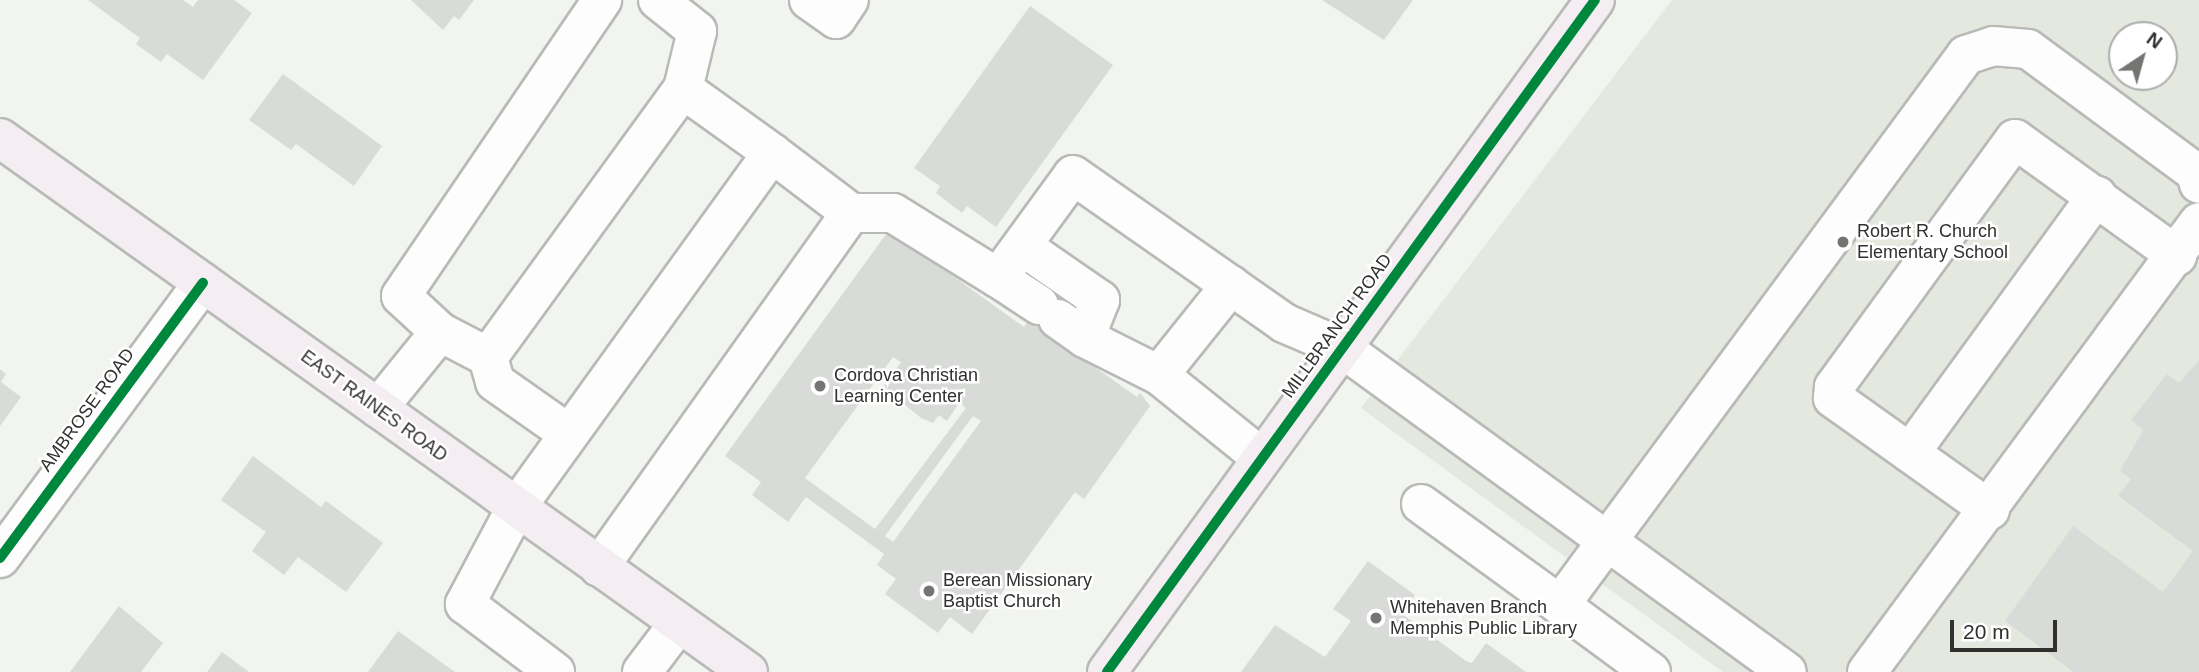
<!DOCTYPE html>
<style>
body{margin:0}
#map{position:relative;width:2199px;height:672px;overflow:hidden;background:#f2f4f0;font-family:Helvetica,sans-serif}
div>[style]{position:absolute}
[style*='--x']{left:calc(var(--x)*1px);top:calc(var(--y)*1px);width:calc(var(--w)*1px);rotate:calc(var(--a)*1deg)}
.built>*{inset:0;background:#e4e8df}
.building>*{inset:0;background:#d9dbd8}
.roads{filter:drop-shadow(2px 0 #b8bab7) drop-shadow(-2px 0 #b8bab7) drop-shadow(0 2px #b8bab7) drop-shadow(0 -2px #b8bab7)}
.minor>*{height:38px;margin:-19px;padding:0 19px;transform-origin:19px;border-radius:19px;background:#fdfdfd}
.major>*{height:38px;margin:-19px;padding:0 19px;transform-origin:19px;border-radius:19px;background:#f4edf1}
.cycleway>*{height:10px;margin:-5px;padding:0 5px;transform-origin:5px;border-radius:5px;background:#00873e}
.dots>*{width:19px;height:19px;translate:-50% -50%;box-sizing:border-box;border:4px solid #fff;border-radius:50%}
span{translate:-50% -50%;white-space:nowrap;text-align:center;line-height:1.15;-webkit-text-stroke:5px #fff;paint-order:stroke}
.poi-label{font-size:18px;color:#30312f}
.left{translate:0 -50%;text-align:left}
.street-label{font-size:18px;color:#30312f}
.north{position:absolute;left:2108px;top:21px;width:70px;height:70px;box-sizing:border-box;background:#fff;border:2px solid #acadac;border-radius:50%;rotate:36deg;font-size:19px;font-weight:700;line-height:28px;text-align:center;color:#30312f}
.north::after{content:'';display:block;margin:auto;width:24px;height:32px;background:#747573;clip-path:polygon(50% 0,100% 100%,50% 72%,0 100%)}
.scale{position:absolute;left:1950px;top:620px;width:107px;height:32px;box-sizing:border-box;border:4px solid #30312f;border-top:0;padding-left:9px;font-size:21px;line-height:24px;white-space:nowrap;color:#30312f;-webkit-text-stroke:5px #fff;paint-order:stroke}
</style>
<div id="map">
<div class="built">
<i style="clip-path:polygon(evenodd,1672px 0,2199px 0,2199px 672px,1723px 672px,1361px 408px,1672px 0,2122px 35px,2164px 35px,2164px 77px,2122px 77px,2122px 35px)"></i>
</div>
<div class="building">
<i style="clip-path:polygon(88px 0,183px 0,193px 7px,198px 0,234px 0,252px 13px,203px 80px,167px 54px,161px 62px,136px 44px,140px 38px)"></i>
<i style="clip-path:polygon(411px 0,474px 0,459px 20px,454px 16px,443px 30px)"></i>
<i style="clip-path:polygon(1322px 0,1413px 0,1384px 40px)"></i>
<i style="clip-path:polygon(1030px 6px,1113px 65px,996px 227px,967px 206px,962px 213px,936px 193px,940px 186px,914px 168px)"></i>
<i style="clip-path:polygon(283px 74px,382px 146px,354px 186px,296px 144px,291px 150px,249px 120px)"></i>
<i style="clip-path:polygon(evenodd,889px 230px,1024px 327px,1058px 279px,1077px 293px,1048px 334px,1137px 397px,1140px 393px,1150px 406px,1084px 499px,1075px 492px,972px 634px,950px 617px,938px 633px,885px 594px,896px 579px,877px 565px,884px 554px,806px 497px,788px 522px,752px 495px,761px 482px,725px 456px,889px 230px,893px 357px,901px 362px,883px 387px,921px 418px,933px 423px,939px 415px,947px 421px,959px 403px,966px 408px,875px 529px,805px 478px,893px 357px,889px 230px,973px 416px,981px 421px,893px 542px,885px 536px,973px 416px)"></i>
<i style="clip-path:polygon(2199px 360px,2199px 672px,2074px 672px,2005px 621px,2073px 526px,2163px 592px,2193px 551px,2118px 496px,2131px 479px,2120px 471px,2143px 430px,2131px 420px,2167px 374px,2179px 383px)"></i>
<i style="clip-path:polygon(0 369px,6px 374px,1px 382px,21px 397px,0 426px)"></i>
<i style="clip-path:polygon(253px 456px,321px 507px,326px 501px,383px 543px,346px 592px,298px 557px,284px 575px,252px 551px,266px 532px,221px 500px)"></i>
<i style="clip-path:polygon(1368px 561px,1415px 595px,1402px 614px,1466px 661px,1472px 663px,1486px 643px,1526px 672px,1241px 672px,1275px 625px,1325px 657px,1351px 621px,1333px 609px)"></i>
<i style="clip-path:polygon(119px 606px,163px 643px,141px 672px,70px 672px)"></i>
<i style="clip-path:polygon(398px 631px,455px 672px,368px 672px)"></i>
<i style="clip-path:polygon(222px 652px,249px 672px,207px 672px)"></i>
</div>
<div class="roads">
<div class="minor">
<i style="--x:658;--y:0;--w:50;--a:38.5"></i>
<i style="--x:697;--y:31;--w:60;--a:103.6"></i>
<i style="--x:809;--y:0;--w:33;--a:35"></i>
<i style="--x:836;--y:19;--w:23;--a:-56"></i>
<i style="--x:851;--y:213;--w:42;--a:0"></i>
<i style="--x:893;--y:213;--w:123;--a:31.8"></i>
<i style="--x:998;--y:278;--w:127;--a:-53.9"></i>
<i style="--x:1073;--y:175;--w:258;--a:35"></i>
<i style="--x:1284;--y:323;--w:63;--a:23.3"></i>
<i style="--x:1342;--y:348;--w:550;--a:36.06"></i>
<i style="--x:1022;--y:246;--w:95;--a:34.7"></i>
<i style="--x:1100;--y:300;--w:41;--a:111.5"></i>
<i style="--x:998;--y:278;--w:49;--a:33.4"></i>
<i style="--x:1231;--y:285;--w:115;--a:128.7"></i>
<i style="--x:1159;--y:375;--w:132;--a:38.9"></i>
<i style="--x:1058;--y:319;--w:33;--a:35"></i>
<i style="--x:1085;--y:338;--w:83;--a:26.6"></i>
<i style="--x:440;--y:332;--w:53;--a:-137.3"></i>
<i style="--x:401;--y:296;--w:358;--a:-55.8"></i>
<i style="--x:488;--y:357;--w:26;--a:74"></i>
<i style="--x:495;--y:382;--w:90;--a:35.1"></i>
<i style="--x:378;--y:408;--w:98;--a:-50.8"></i>
<i style="--x:440;--y:332;--w:54;--a:27.5"></i>
<i style="--x:488;--y:357;--w:331;--a:-54"></i>
<i style="--x:683;--y:89;--w:110;--a:35.7"></i>
<i style="--x:772;--y:153;--w:438;--a:125.8"></i>
<i style="--x:516;--y:508;--w:109;--a:118"></i>
<i style="--x:465;--y:604;--w:113;--a:37.1"></i>
<i style="--x:1910;--y:453;--w:318;--a:-54"></i>
<i style="--x:1421;--y:504;--w:172;--a:36"></i>
<i style="--x:1990;--y:510;--w:193;--a:-144.5"></i>
<i style="--x:1833;--y:398;--w:11;--a:-85"></i>
<i style="--x:1834;--y:387;--w:307;--a:-53.9"></i>
<i style="--x:2015;--y:139;--w:200;--a:35.8"></i>
<i style="--x:0;--y:558;--w:342;--a:-53.6"></i>
<i style="--x:599;--y:567;--w:435;--a:-54.6"></i>
<i style="--x:851;--y:213;--w:99;--a:-142.8"></i>
<i style="--x:642;--y:672;--w:61;--a:-52.9"></i>
<i style="--x:1651;--y:672;--w:113;--a:-143.6"></i>
<i style="--x:1560;--y:605;--w:684;--a:-53.57"></i>
<i style="--x:1966;--y:55;--w:28;--a:-18"></i>
<i style="--x:1993;--y:46;--w:35;--a:5"></i>
<i style="--x:2028;--y:49;--w:209;--a:36.4"></i>
<i style="--x:2196;--y:173;--w:11;--a:75"></i>
<i style="--x:1867;--y:672;--w:559;--a:-53.58"></i>
</div>
<div class="major">
<i style="--x:0;--y:138;--w:919;--a:35.52"></i>
<i style="--x:1107;--y:672;--w:830;--a:-54.01"></i>
</div>
</div>
<div class="cycleway">
<i style="--x:0;--y:558;--w:342;--a:-53.6"></i>
<i style="--x:1107;--y:672;--w:830;--a:-54.01"></i>
</div>
<div class="dots">
<i style="left:1843px;top:242px;background:#747573"></i>
<i style="left:820px;top:386px;background:#747573"></i>
<i style="left:929px;top:591px;background:#747573"></i>
<i style="left:1376px;top:618px;background:#747573"></i>
</div>
<div class="poi-label">
<span class="left" style="left:1857px;top:242px">Robert R. Church<br>Elementary School</span>
<span class="left" style="left:834px;top:386px">Cordova Christian<br>Learning Center</span>
<span class="left" style="left:943px;top:591px">Berean Missionary<br>Baptist Church</span>
<span class="left" style="left:1390px;top:618px">Whitehaven Branch<br>Memphis Public Library</span>
</div>
<div class="street-label">
<span style="left:1337px;top:326px;rotate:-54deg">MILLBRANCH ROAD</span>
<span style="left:374px;top:406px;rotate:36deg">EAST RAINES ROAD</span>
<span style="left:87px;top:410px;rotate:-54deg">AMBROSE ROAD</span>
</div>
<div class="north">N</div>
<div class="scale">20 m</div>
</div>
